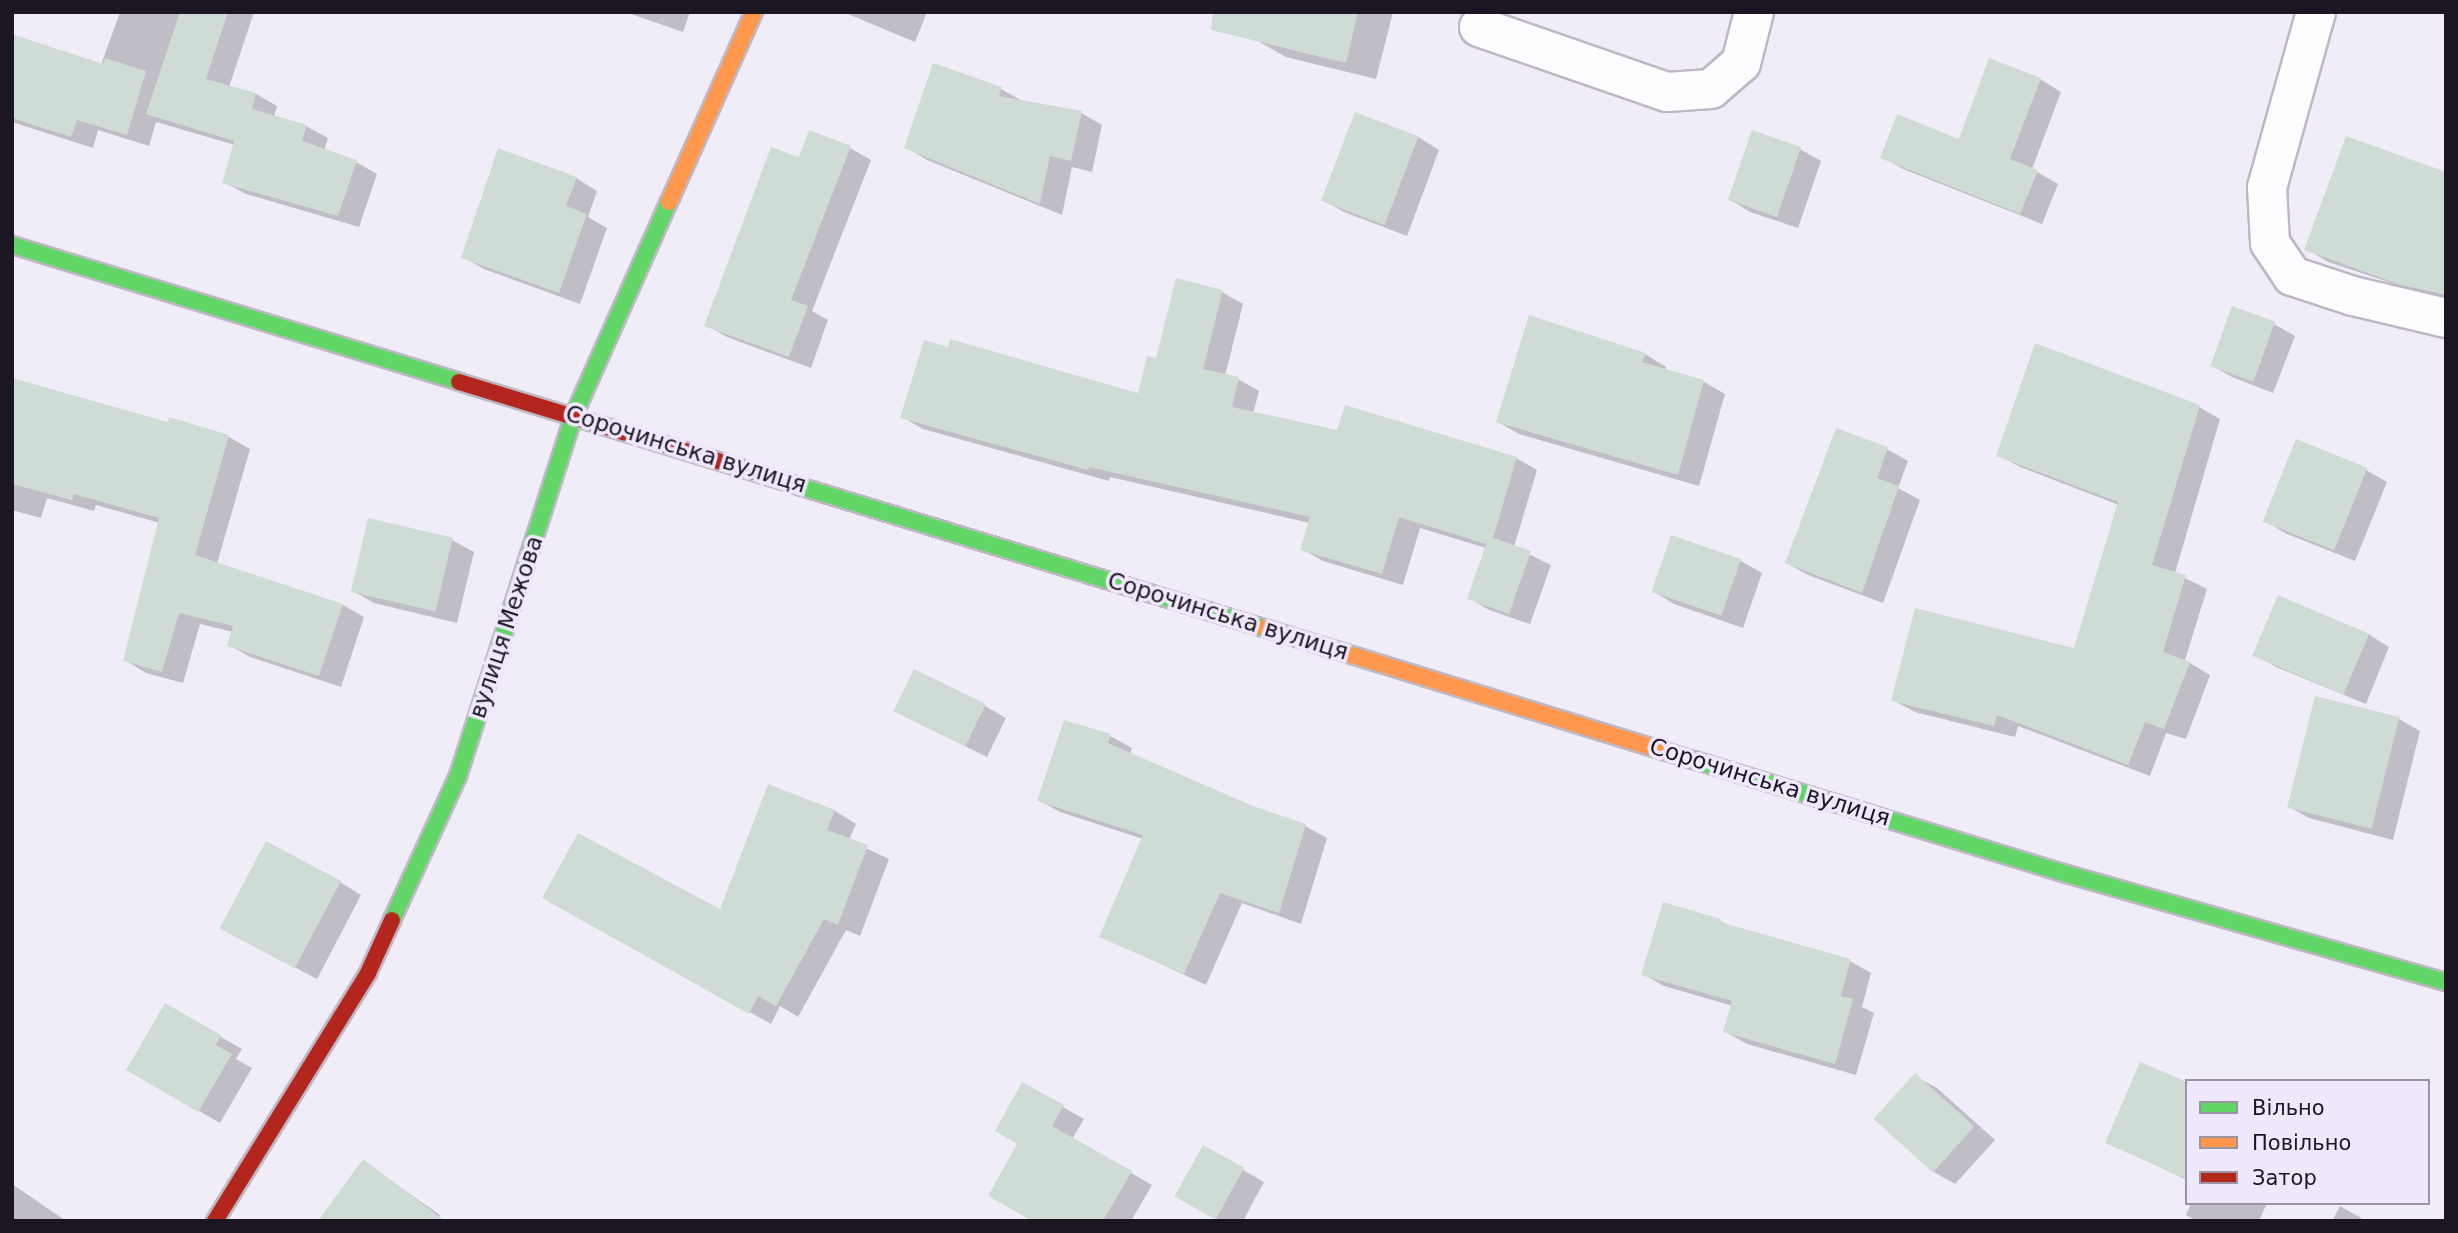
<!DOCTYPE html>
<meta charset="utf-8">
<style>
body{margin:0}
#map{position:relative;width:2458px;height:1233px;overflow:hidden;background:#f1edf8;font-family:"DejaVu Sans",sans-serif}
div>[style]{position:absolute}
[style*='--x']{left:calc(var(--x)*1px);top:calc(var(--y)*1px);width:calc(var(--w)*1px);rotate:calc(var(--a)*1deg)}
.shadow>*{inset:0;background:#0003}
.building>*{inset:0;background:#cfdcd6;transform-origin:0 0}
.roads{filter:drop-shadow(2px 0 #bdb8c3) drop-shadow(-2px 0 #bdb8c3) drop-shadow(0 2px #bdb8c3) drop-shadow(0 -2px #bdb8c3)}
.street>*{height:38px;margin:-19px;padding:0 19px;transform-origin:19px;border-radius:19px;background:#fdfcfe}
.fast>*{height:16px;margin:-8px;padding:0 8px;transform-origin:8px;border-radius:8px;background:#63d668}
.slow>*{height:16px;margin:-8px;padding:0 8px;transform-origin:8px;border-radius:8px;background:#ff974d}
.jam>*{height:16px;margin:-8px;padding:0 8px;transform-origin:8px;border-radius:8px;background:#b3261e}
span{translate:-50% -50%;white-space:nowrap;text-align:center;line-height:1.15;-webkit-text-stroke:7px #f0e8fd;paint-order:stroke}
.street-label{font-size:23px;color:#1b1622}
.frame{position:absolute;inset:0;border:14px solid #1b1622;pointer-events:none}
.legend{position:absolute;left:2185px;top:1079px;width:245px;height:126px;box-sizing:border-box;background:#f0e8fd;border:2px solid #9b94a5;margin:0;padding:9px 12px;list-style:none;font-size:21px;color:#1b1622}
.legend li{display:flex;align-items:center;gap:14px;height:35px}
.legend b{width:35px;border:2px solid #9b94a5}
</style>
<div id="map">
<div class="shadow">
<i style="clip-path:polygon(120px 12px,254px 12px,229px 87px,256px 94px,277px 106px,274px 117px,306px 126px,328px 138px,324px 151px,356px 162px,377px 174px,359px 227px,246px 194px,224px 182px,235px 145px,156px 122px,149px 146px,98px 130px,93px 148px,12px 122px,12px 36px,101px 65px)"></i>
<i style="clip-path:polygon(625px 12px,690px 12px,683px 32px)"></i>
<i style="clip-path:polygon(843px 12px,927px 12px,915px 42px)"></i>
<i style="clip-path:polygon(1245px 12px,1393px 12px,1376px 79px,1286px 57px,1256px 40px)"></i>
<i style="clip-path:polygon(2040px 79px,2061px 92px,2032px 169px,2058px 184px,2042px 224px,1903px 169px,1882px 157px,1960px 141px)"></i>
<i style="clip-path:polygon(1001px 89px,1024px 102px,1081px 113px,1102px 125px,1092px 172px,1072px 167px,1062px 215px,927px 160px,906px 147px)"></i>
<i style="clip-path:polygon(1418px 137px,1439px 150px,1407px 236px,1344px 212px,1323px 200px)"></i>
<i style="clip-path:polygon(850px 148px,871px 160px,812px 311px,828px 320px,811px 368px,727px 337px,706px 325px,800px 159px)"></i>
<i style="clip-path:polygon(1800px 149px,1821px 161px,1798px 228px,1750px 212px,1729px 199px)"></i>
<i style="clip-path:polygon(2446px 174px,2446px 301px,2328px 262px,2307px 249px)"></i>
<i style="clip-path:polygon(576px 178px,597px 191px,588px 217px,607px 228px,580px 304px,484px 269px,463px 257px)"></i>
<i style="clip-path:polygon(1222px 292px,1243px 304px,1225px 376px,1238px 379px,1259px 391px,1253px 414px,1338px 432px,1516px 458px,1537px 470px,1514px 547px,1551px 565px,1530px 624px,1489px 610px,1469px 598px,1486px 548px,1420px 528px,1403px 585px,1323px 561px,1302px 549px,1310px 523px,1110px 477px,1109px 481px,923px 429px,902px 417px,1140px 395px,1157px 361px)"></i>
<i style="clip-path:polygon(2274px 324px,2295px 336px,2273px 393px,2232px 377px,2211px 365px)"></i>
<i style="clip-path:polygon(1645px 354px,1666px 367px,1665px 371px,1704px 382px,1725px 394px,1699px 486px,1519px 434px,1498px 422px)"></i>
<i style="clip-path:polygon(12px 380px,169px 424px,229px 437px,250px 449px,217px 564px,343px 605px,364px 617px,341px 687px,250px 657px,229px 645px,233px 632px,200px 624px,183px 683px,146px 673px,125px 660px,160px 523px,96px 505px,94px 511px,47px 498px,41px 518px,12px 510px)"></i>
<i style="clip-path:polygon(2199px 407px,2220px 419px,2175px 573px,2207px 589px,2185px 660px,2210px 675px,2186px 739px,2166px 733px,2150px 776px,2018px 726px,2015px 737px,1915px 712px,1893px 700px,2076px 650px,2119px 505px,2020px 467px,1998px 455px)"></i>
<i style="clip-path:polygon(1887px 449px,1908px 461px,1898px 488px,1920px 500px,1883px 603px,1808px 575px,1787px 563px)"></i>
<i style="clip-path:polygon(2366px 470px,2387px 482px,2355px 561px,2285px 533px,2264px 520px)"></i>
<i style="clip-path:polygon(1672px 537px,1741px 561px,1762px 573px,1743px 628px,1674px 604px,1653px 591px)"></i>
<i style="clip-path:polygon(452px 540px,474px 552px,457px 623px,374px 603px,353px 591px)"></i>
<i style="clip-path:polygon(2368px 634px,2389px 647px,2366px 704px,2276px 667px,2255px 655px)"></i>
<i style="clip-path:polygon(2316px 698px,2399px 719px,2420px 731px,2393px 840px,2309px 818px,2288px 806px)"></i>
<i style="clip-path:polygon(985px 706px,1006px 718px,987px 757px,918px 723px)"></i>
<i style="clip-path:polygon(1110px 736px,1132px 748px,1130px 754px,1253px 807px,1305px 826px,1327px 838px,1301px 924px,1242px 903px,1206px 985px,1101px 936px,1143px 839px,1060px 812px,1039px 800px)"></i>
<i style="clip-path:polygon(769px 786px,835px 811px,856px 824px,849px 840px,889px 859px,860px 936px,846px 930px,798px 1017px,780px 1006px,771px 1024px,544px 897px,721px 911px)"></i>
<i style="clip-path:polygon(340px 882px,361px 895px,317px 979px,243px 940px)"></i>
<i style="clip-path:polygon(1720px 921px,1732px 927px,1850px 961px,1871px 973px,1862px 1007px,1874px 1013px,1856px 1075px,1747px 1044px,1726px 1032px,1733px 1006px,1664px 986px,1643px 974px)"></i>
<i style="clip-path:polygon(165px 1005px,242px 1049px,236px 1059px,252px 1068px,220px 1123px,128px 1070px)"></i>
<i style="clip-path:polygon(1915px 1076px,1937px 1088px,1995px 1140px,1955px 1184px,1934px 1172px,1876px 1120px)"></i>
<i style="clip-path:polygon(1022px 1084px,1084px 1119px,1072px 1139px,1152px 1185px,1131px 1221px,1035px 1221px,1019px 1143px)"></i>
<i style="clip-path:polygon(2187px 1084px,2187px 1180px,2107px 1142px)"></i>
<i style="clip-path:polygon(1203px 1147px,1264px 1182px,1243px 1221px,1221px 1221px,1176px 1195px)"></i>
<i style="clip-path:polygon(363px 1161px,440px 1215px,436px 1221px)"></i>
<i style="clip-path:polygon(12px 1184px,66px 1221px,12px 1221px)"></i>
<i style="clip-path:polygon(2191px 1203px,2267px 1203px,2259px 1221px,2197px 1221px,2186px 1215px)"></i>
<i style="clip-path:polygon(2340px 1206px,2361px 1218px,2366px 1221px,2332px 1221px)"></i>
</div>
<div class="building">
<i style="clip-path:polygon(180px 12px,228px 12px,206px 79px,256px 93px,252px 109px,307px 125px,302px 141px,357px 160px,338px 216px,222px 183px,234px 141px,146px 114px)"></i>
<i style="clip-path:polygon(1213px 12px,1358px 12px,1346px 63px,1211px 30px)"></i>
<i style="clip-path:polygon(12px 34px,103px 64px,105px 58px,146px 71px,127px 135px,77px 120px,71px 137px,12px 118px)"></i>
<i style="clip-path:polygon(1989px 58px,2041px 78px,2010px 159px,2038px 170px,2020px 214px,1880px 158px,1897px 114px,1959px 139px)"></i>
<i style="clip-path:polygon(933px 63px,1002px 87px,999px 96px,1082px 111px,1071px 161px,1050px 156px,1040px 204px,904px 148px)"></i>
<i style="left:1355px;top:112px;width:68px;height:95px;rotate:21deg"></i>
<i style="clip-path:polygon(809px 130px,851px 146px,791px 300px,808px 306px,789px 357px,704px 326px,771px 147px,799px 157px)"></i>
<i style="left:1752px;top:130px;width:52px;height:74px;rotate:19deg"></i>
<i style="clip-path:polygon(2346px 136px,2446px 172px,2446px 295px,2401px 285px,2304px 250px)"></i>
<i style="clip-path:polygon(498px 148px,577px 177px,566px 206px,587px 214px,559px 293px,461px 258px)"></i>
<i style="clip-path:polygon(1176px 278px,1223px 290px,1203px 369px,1239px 377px,1232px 407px,1337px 430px,1345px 405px,1517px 457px,1493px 538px,1531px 551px,1509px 614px,1467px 599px,1486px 544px,1399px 517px,1382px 574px,1300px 550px,1310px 517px,1089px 467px,1088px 470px,900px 418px,924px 340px,948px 347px,950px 339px,1138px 393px,1147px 356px,1156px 358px)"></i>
<i style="left:2232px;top:306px;width:46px;height:64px;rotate:20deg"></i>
<i style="clip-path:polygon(1529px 315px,1646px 353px,1642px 362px,1704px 380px,1678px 475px,1496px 422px)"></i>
<i style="clip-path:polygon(2035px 343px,2200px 405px,2152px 565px,2186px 575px,2163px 652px,2190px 662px,2164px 729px,2145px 722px,2128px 765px,1997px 715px,1994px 726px,1891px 701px,1915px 608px,2074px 648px,2118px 502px,1996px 456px)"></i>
<i style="clip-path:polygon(12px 378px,168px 422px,169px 417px,229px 435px,195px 555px,343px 604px,319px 676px,227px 646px,233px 626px,179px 613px,162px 672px,123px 661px,159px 518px,74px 494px,72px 500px,12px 484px)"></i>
<i style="clip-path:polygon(1836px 428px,1888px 447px,1877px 478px,1899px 486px,1862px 593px,1785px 563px)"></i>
<i style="left:2296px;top:439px;width:77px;height:89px;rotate:22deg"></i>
<i style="left:368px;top:518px;width:87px;height:76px;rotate:13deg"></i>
<i style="left:1671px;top:535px;width:74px;height:60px;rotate:19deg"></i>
<i style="left:2278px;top:595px;width:99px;height:66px;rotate:23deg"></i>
<i style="left:914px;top:669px;width:80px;height:47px;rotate:26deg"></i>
<i style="left:2315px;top:696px;width:87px;height:115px;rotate:14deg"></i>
<i style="clip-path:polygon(1064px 720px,1111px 734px,1108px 743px,1253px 806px,1306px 824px,1279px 913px,1220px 893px,1184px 974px,1099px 937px,1143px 835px,1037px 801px)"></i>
<i style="clip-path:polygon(768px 784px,835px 810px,827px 830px,868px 845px,838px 925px,824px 919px,776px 1006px,758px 996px,749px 1014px,542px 898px,578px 833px,720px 909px)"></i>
<i style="left:266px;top:841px;width:85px;height:99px;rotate:28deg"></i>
<i style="clip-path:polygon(1663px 902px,1721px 919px,1720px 922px,1851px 959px,1841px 996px,1853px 999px,1835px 1064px,1723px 1032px,1732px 1001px,1641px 975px)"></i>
<i style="clip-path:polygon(165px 1003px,221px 1035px,216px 1045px,232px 1054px,198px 1112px,126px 1070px)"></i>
<i style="clip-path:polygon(2140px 1062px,2187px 1082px,2187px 1179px,2105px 1143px)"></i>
<i style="left:1915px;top:1073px;width:80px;height:62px;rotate:42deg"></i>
<i style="clip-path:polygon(1022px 1082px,1064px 1105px,1052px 1126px,1132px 1171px,1103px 1221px,1032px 1221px,988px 1196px,1017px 1144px,995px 1131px)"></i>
<i style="left:1203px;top:1145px;width:47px;height:59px;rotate:29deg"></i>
<i style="clip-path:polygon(363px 1159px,445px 1221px,318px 1221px)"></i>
</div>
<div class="roads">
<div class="street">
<i style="--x:2316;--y:12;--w:182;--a:105.6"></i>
<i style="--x:2267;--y:187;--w:56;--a:86.9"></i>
<i style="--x:2270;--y:243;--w:40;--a:56"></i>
<i style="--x:2292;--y:276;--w:64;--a:18.2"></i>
<i style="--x:2353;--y:296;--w:96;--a:13.3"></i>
<i style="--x:1479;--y:27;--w:199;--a:19.1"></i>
<i style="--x:1667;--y:92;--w:44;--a:-3.9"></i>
<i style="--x:1711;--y:89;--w:40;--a:-41"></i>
<i style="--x:1741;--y:63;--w:53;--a:-75.7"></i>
</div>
<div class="fast">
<i style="--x:12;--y:245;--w:468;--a:17"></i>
<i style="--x:789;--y:483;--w:497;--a:17"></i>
<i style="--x:1697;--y:761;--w:383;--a:17"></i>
<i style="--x:2063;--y:873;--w:398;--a:15.9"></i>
<i style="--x:392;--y:920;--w:158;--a:-65.4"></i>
<i style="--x:458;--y:776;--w:379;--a:-72.2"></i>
<i style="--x:574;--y:415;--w:233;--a:-66"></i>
</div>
<div class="slow">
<i style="--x:669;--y:202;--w:208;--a:-65.9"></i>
<i style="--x:1264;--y:628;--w:453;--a:17.1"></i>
</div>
<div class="jam">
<i style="--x:459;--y:382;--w:345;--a:17"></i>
<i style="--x:215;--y:1221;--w:291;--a:-58.3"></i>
<i style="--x:368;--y:973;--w:58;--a:-65.6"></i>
</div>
</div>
<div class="street-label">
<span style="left:686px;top:449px;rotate:17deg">Сорочинська вулиця</span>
<span style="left:1228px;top:616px;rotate:17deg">Сорочинська вулиця</span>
<span style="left:506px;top:627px;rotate:-72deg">вулиця Межова</span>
<span style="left:1770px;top:782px;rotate:17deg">Сорочинська вулиця</span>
</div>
<div class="frame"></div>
<ul class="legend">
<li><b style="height:9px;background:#63d668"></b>Вільно</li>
<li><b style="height:9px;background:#ff974d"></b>Повільно</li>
<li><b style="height:9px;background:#b3261e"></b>Затор</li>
</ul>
</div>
